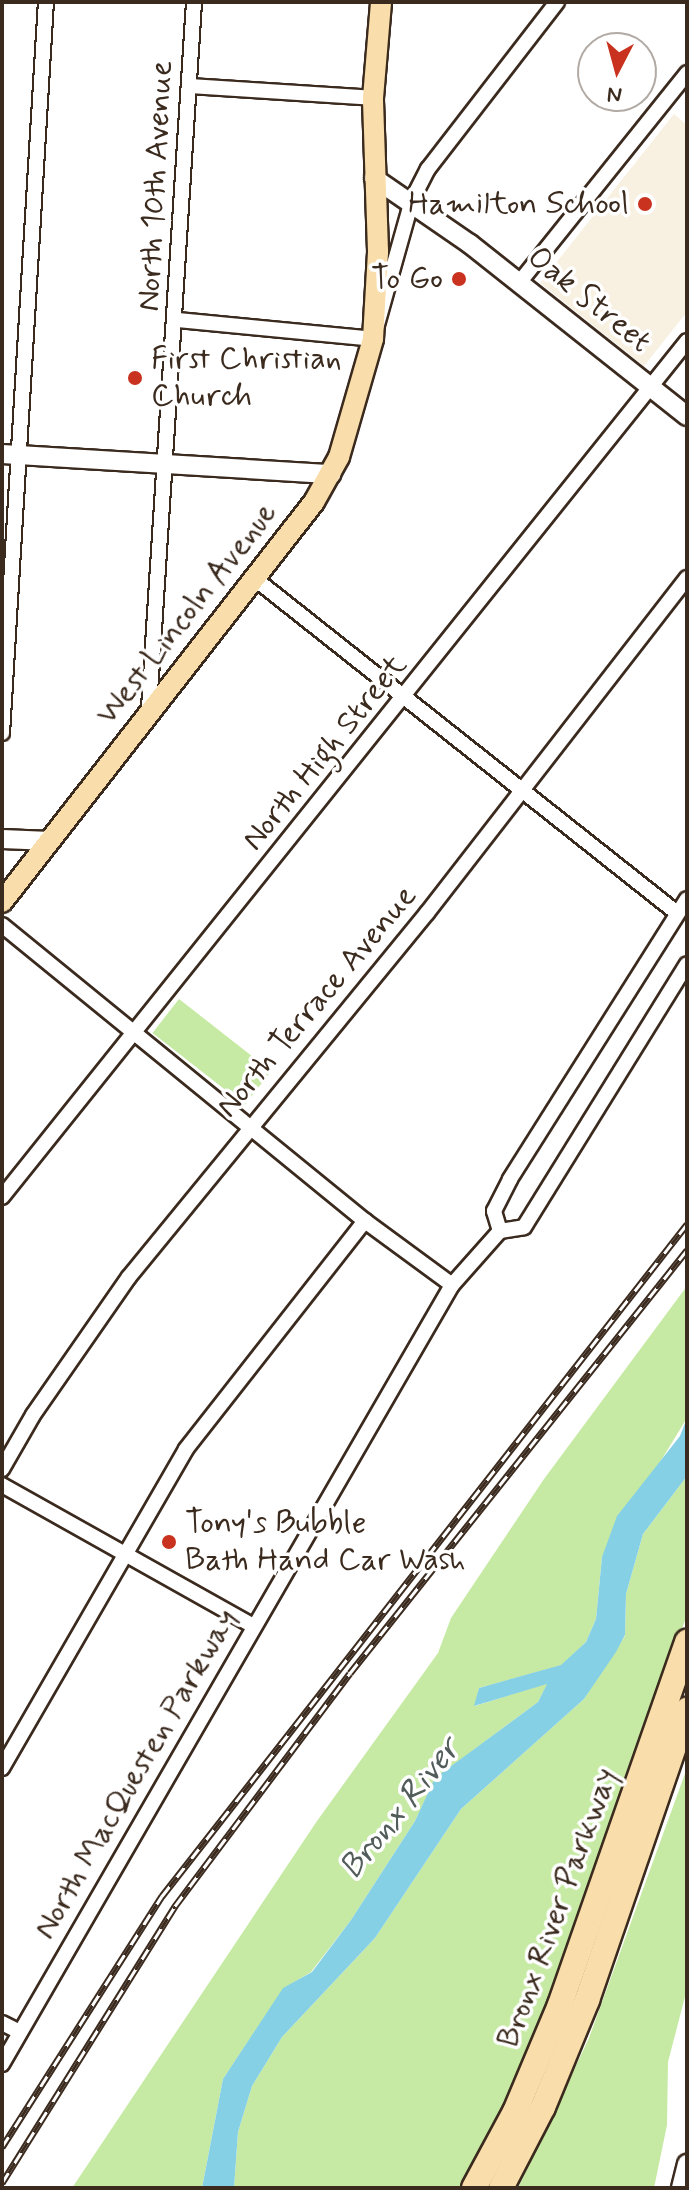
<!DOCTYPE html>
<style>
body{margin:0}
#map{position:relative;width:689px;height:2190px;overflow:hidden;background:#fff;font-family:Mynerve,sans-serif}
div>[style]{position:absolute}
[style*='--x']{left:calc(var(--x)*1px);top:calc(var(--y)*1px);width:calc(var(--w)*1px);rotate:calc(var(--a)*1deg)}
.built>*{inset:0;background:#f8f1e2}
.green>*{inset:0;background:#c6eaa3;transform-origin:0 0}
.water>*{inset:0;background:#86d0e6}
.roads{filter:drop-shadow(2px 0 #3b2a1e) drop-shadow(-2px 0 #3b2a1e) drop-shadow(0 2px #3b2a1e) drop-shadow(0 -2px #3b2a1e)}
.street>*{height:14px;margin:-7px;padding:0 7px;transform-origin:7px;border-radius:7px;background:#fff}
.secondary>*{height:18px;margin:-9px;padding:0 9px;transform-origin:9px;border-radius:9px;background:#fff}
.primary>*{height:20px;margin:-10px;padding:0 10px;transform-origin:10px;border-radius:10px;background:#f9deab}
.highway>*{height:24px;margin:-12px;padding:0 12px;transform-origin:12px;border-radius:12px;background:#f9deab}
.rail>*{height:7px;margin-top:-3.5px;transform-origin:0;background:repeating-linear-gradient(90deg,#fff 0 12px,#3b2a1e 0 24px);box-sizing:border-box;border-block:2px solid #3b2a1e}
.dots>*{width:22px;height:22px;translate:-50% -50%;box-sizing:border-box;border:4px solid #fff;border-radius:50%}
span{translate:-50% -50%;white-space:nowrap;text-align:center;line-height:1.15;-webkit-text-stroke:7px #fff;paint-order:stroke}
.street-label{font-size:32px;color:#3b2a1e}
.poi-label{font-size:32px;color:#3b2a1e}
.right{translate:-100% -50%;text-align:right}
.left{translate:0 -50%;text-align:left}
.water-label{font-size:34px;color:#525c5a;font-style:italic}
.frame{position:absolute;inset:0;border:4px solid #3b2a1e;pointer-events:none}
.north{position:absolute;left:577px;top:32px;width:80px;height:80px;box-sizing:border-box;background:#fff;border:2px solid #b1aaa5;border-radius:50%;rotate:186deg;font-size:22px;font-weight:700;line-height:32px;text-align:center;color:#3b2a1e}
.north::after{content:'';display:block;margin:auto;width:28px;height:36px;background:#c8321e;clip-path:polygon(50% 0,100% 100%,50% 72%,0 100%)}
</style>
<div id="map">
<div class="built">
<i style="clip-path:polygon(674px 114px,687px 125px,687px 312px,644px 366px,540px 283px)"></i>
</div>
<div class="green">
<i style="left:179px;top:999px;width:117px;height:43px;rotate:38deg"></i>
<i style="clip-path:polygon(687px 1286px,687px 1418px,602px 1557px,596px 1619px,586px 1642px,562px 1665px,479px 1688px,475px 1706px,548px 1683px,538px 1702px,436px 1778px,415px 1821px,351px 1920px,311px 1972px,283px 1989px,223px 2079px,202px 2188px,72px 2188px,317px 1821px,438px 1653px,451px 1618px,544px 1479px)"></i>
<i style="clip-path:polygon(687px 1476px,687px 1615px,553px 1991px,505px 2105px,461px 2188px,234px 2188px,238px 2132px,252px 2086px,282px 2037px,375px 1938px,461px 1809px,584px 1699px,625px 1636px,626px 1594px,643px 1534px)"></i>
<i style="clip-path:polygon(687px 1768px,687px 1989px,668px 2062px,667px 2125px,654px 2188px,518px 2188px,589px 2038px)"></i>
</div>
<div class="water">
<i style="clip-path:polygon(687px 1418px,687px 1476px,643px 1534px,626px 1594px,625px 1635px,616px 1652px,584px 1699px,461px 1809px,375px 1938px,282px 2037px,252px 2086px,238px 2132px,234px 2188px,202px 2188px,223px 2079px,283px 1988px,312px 1972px,351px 1920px,415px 1821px,435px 1778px,538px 1702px,547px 1684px,474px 1706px,479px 1688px,561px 1665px,586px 1642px,596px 1619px,602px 1557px,617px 1516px,680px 1436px)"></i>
</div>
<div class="roads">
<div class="street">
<i style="--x:189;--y:86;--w:184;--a:3.7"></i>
<i style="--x:519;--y:283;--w:269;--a:-51.3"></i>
<i style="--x:177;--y:320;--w:197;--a:5.5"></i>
<i style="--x:373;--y:339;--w:144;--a:-74.3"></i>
<i style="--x:412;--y:200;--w:35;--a:-63"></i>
<i style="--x:428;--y:169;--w:211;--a:-52.3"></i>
<i style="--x:254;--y:578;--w:540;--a:38.38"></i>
<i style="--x:149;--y:708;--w:707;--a:-86.35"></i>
<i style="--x:2;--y:733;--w:732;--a:-86.56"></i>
<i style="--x:2;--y:925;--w:468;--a:39.2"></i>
<i style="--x:365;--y:1221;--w:108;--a:36.3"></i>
<i style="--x:2;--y:1197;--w:1096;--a:-51.33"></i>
<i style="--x:500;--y:1231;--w:21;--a:-107"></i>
<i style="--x:494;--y:1211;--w:36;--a:-63"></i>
<i style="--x:510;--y:1179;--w:331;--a:-57.7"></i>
<i style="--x:2;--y:1469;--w:62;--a:-60.1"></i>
<i style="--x:33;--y:1415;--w:168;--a:-55.2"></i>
<i style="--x:129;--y:1277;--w:470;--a:-50.7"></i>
<i style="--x:427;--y:913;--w:424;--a:-52.2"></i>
<i style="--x:2;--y:1485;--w:288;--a:29.3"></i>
<i style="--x:2;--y:1768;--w:368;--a:-60"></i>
<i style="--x:186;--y:1449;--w:290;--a:-51.9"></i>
<i style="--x:2;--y:2023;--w:20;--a:27"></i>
<i style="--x:2;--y:2064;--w:900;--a:-59.99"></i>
<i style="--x:452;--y:1285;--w:72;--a:-48.4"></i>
<i style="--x:500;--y:1231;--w:24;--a:-9"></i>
<i style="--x:524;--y:1227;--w:309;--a:-58.2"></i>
</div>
<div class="secondary">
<i style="--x:374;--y:178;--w:116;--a:34.5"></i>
<i style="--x:470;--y:244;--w:277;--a:38.4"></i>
<i style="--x:2;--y:454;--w:330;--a:3.5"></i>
<i style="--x:2;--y:839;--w:48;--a:2.4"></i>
<i style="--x:681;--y:2188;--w:25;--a:-76"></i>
</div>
<div class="primary">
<i style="--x:2;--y:902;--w:507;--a:-52.05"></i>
<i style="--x:314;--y:502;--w:51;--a:-60.9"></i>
<i style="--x:339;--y:457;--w:123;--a:-73.9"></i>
<i style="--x:373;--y:339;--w:88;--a:-86.7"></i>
<i style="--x:378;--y:251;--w:153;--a:-91.9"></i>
<i style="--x:373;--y:98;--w:96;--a:-85.2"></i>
</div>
<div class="highway">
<i style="--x:474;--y:2188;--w:86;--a:-61.7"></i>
<i style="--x:515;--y:2112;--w:116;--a:-67.2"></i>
<i style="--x:560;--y:2005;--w:385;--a:-70.7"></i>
<i style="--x:501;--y:2188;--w:91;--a:-62.6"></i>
<i style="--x:543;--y:2107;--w:116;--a:-67.6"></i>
<i style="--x:587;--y:2000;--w:307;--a:-71"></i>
</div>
</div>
<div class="rail">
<i style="--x:2;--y:2147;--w:298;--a:-57.5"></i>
<i style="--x:162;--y:1896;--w:853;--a:-52"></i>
<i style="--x:2;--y:2183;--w:327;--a:-58"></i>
<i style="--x:175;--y:1906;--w:291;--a:-53.1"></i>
<i style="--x:350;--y:1673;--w:541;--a:-51.46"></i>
</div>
<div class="dots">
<i style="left:645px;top:204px;background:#c8321e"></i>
<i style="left:459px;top:279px;background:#c8321e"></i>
<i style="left:135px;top:378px;background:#c8321e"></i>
<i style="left:169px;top:1542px;background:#c8321e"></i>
</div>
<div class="street-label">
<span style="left:156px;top:186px;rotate:-87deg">North 10th Avenue</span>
<span style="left:589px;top:300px;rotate:39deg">Oak Street</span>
<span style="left:187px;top:614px;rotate:-52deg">West Lincoln Avenue</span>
<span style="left:325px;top:753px;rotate:-51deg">North High Street</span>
<span style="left:317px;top:1002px;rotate:-50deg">North Terrace Avenue</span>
<span style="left:136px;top:1774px;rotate:-60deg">North MacQuesten Parkway</span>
<span style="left:558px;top:1908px;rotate:-70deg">Bronx River Parkway</span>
</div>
<div class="poi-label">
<span class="right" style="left:629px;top:204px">Hamilton School</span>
<span class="right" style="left:443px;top:279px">To Go</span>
<span class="left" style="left:151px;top:378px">First Christian<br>Church</span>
<span class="left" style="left:185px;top:1542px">Tony's Bubble<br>Bath Hand Car Wash</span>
</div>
<div class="water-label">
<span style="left:400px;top:1809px;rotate:-51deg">Bronx River</span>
</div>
<div class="frame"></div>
<div class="north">N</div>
</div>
